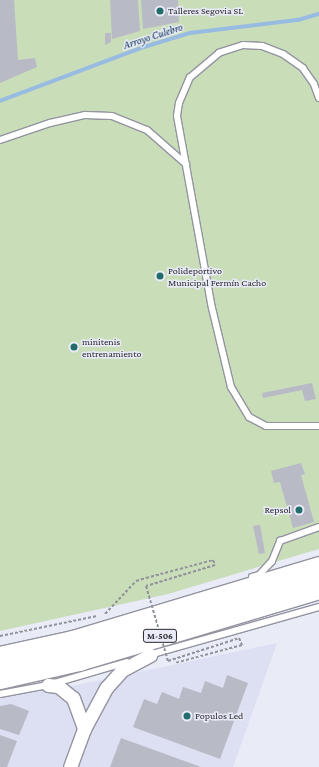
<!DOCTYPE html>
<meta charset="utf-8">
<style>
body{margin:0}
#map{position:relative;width:319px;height:767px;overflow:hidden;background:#e9ebf7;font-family:"Crimson Pro",serif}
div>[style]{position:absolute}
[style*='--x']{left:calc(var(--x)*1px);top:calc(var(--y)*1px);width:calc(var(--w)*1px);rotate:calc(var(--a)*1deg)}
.built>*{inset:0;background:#dddff3}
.green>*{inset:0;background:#c9ddb9}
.stream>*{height:3.5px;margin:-1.75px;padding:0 1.75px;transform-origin:1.75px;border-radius:1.75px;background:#98bbe2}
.building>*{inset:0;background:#b8bac6}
.path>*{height:2px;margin-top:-1px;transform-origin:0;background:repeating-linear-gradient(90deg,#91929a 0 3px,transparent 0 5px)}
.roads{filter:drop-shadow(1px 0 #9394a0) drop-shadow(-1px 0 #9394a0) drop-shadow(0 1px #9394a0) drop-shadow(0 -1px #9394a0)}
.lane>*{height:6px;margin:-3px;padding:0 3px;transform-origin:3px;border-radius:3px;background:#fff}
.street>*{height:13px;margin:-6.5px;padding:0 6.5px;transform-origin:6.5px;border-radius:6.5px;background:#fff}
.highway>*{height:22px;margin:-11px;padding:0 11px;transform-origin:11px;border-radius:11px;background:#fff}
.path-bridge>*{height:2px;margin-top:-1px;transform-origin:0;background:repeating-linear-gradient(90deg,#91929a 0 3px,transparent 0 5px)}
.dots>*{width:11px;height:11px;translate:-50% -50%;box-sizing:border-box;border:2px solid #e9ebf7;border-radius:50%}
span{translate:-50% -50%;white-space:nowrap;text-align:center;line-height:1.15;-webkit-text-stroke:3px #e9ebf7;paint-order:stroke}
.shield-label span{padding:1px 3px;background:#e9ebf7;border:1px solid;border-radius:3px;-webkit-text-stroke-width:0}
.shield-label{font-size:9px;color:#28282d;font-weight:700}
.poi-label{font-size:10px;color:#28282d}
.left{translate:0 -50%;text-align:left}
.right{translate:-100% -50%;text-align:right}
.water-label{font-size:11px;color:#032b4f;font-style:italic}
</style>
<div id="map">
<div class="built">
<i style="clip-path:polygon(277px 643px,233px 767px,0 767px,0 697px,67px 687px)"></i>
</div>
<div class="green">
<i style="clip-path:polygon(0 0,319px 0,319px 549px,168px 594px,0 631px)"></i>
</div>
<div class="stream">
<i style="--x:0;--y:101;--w:154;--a:-20.6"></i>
<i style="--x:144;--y:47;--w:48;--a:-16.9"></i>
<i style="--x:190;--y:33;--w:109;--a:-6.9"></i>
<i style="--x:298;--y:20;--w:22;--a:-16"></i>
</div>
<div class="building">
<i style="clip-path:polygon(0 0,14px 0,18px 60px,35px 58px,37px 67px,0 83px)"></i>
<i style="clip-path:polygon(110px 0,138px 0,140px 31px,112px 39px)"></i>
<i style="clip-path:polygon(141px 0,178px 0,179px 22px,143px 29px)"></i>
<i style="clip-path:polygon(105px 33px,111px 33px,111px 42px,105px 45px)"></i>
<i style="clip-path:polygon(312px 383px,316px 399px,305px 401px,302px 390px,263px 398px,262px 393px)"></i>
<i style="clip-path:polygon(301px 463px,305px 474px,301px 475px,314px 522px,293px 528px,280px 482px,274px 483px,271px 471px)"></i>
<i style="clip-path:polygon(260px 525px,265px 553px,259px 554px,253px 526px)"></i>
<i style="clip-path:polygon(227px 675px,248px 683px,220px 759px,133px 727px,144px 699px,157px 704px,162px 692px,179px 699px,183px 687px,201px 693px,205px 681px,223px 688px)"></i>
<i style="clip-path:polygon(11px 704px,29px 711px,19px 735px,0 729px,0 706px)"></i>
<i style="clip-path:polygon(0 735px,17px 741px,7px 767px,0 767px)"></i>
<i style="clip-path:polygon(121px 738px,201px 767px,110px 767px)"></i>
</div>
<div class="path">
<i style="--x:105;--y:614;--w:45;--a:-46.8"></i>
<i style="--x:136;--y:581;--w:10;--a:-17"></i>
<i style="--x:0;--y:636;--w:99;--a:-11.7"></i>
</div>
<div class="roads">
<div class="lane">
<i style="--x:319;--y:98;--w:15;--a:-110"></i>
<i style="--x:314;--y:84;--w:19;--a:-125"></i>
<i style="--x:303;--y:68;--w:24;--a:-145"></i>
<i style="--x:283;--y:54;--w:22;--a:-159"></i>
<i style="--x:262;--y:46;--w:19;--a:-177"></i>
<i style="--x:243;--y:45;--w:25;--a:162"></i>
<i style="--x:219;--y:53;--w:38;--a:140"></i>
<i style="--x:190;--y:77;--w:28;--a:113"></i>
<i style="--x:179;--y:103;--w:13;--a:99"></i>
<i style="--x:177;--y:116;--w:195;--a:79.7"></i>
<i style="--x:212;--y:308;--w:81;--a:76.5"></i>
<i style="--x:231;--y:387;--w:35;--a:59"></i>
<i style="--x:249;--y:417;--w:19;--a:28"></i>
<i style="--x:266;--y:426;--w:53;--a:0"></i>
<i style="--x:0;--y:140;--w:53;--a:-18.8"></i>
<i style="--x:50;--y:123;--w:36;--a:-13"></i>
<i style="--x:85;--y:115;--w:27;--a:2"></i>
<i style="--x:112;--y:116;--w:38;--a:22"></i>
<i style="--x:147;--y:130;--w:52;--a:41.1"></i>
<i style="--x:252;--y:577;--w:7;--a:-16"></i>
<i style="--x:259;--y:575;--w:19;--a:-47"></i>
<i style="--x:272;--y:561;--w:22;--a:-68"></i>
<i style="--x:280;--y:541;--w:41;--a:-19.7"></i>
<i style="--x:149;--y:655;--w:177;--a:-15.8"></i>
<i style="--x:0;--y:694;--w:49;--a:-10.6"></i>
<i style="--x:48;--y:685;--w:82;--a:-16.2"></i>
</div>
<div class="street">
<i style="--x:48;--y:685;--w:10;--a:6"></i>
<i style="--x:58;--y:686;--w:19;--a:39"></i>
<i style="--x:73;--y:698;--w:33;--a:70"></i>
<i style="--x:70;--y:767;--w:40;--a:-69.8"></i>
<i style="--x:84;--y:729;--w:47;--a:-61.8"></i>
<i style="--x:106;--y:688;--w:24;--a:-48"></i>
<i style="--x:122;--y:670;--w:32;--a:-28"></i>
</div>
<div class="highway">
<i style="--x:0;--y:658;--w:75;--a:-12.4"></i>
<i style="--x:73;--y:642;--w:257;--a:-16.7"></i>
<i style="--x:0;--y:678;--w:81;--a:-12.8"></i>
<i style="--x:79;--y:660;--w:251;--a:-16.7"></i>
</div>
</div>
<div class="path-bridge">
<i style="--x:146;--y:578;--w:69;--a:-15"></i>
<i style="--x:213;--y:560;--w:5;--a:68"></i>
<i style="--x:215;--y:565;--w:72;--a:163.1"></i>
<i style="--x:146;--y:586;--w:78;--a:73.7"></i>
<i style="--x:168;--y:661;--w:75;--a:-17.9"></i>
<i style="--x:239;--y:638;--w:8;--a:67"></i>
<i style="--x:242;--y:645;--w:69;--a:165"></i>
</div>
<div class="dots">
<i style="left:160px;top:11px;background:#226d6b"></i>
<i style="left:160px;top:276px;background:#226d6b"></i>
<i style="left:74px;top:347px;background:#226d6b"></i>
<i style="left:299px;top:510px;background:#226d6b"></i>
<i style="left:187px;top:716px;background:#226d6b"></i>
</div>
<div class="shield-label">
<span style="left:160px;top:636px">M-506</span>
</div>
<div class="poi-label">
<span class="left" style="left:168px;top:11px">Talleres Segovia SL</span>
<span class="left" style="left:168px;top:276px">Polideportivo<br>Municipal Fermín Cacho</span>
<span class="left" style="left:82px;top:347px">minitenis<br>entrenamiento</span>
<span class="right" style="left:291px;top:510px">Repsol</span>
<span class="left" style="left:195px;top:716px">Populos Led</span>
</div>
<div class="water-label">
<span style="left:153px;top:36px;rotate:-18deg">Arroyo Culebro</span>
</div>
</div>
